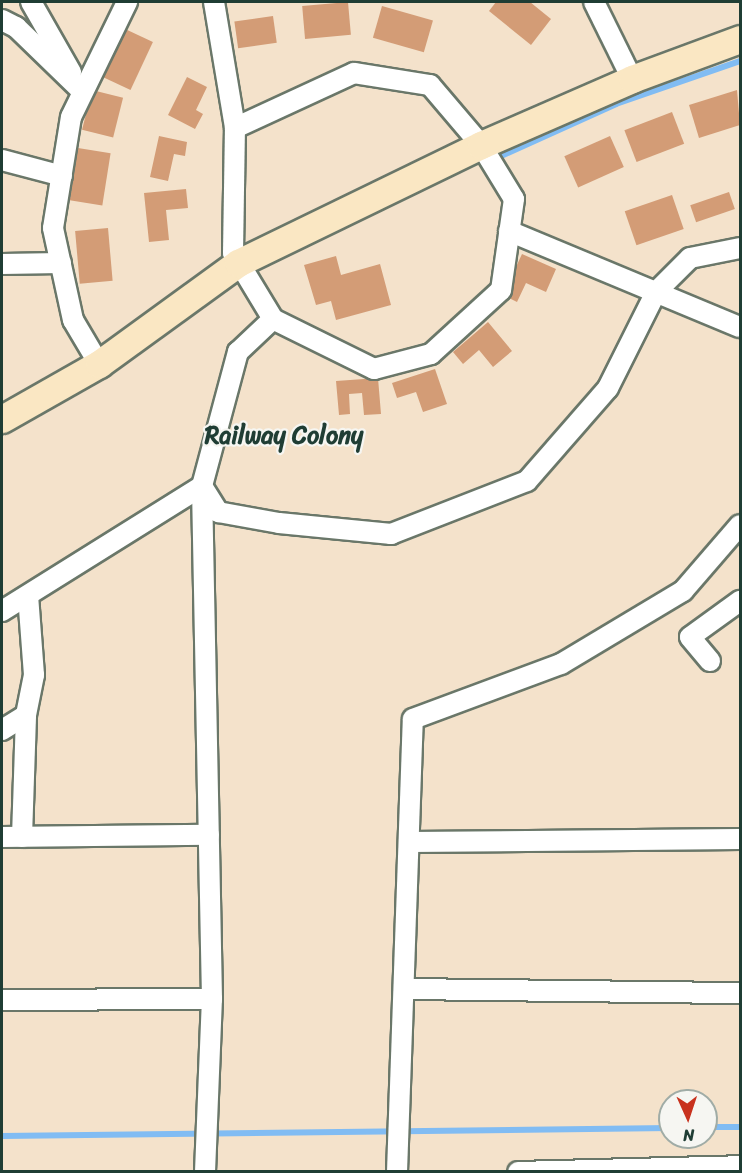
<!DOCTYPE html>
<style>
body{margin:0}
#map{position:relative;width:742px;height:1173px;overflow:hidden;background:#f4e2cb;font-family:Sriracha,sans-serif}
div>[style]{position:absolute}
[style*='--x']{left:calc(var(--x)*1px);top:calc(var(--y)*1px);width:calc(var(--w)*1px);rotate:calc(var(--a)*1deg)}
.stream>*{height:6px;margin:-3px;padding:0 3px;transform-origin:3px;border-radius:3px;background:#81bcf3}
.building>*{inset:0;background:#d39c76;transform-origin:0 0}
.roads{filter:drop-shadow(2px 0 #6a7769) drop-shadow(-2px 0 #6a7769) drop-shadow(0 2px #6a7769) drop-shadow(0 -2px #6a7769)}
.street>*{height:20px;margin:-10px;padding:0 10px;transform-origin:10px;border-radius:10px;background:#fff}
.secondary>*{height:27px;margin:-13.5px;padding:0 13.5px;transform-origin:13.5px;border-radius:13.5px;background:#fae7c3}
span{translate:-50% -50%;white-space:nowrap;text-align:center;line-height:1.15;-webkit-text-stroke:4.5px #f6f6f2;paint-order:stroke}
.district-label{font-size:24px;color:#1f3d34;font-weight:700}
.frame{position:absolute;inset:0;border:3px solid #1f3d34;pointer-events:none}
.north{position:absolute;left:658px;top:1089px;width:60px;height:60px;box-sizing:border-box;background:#f6f6f2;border:2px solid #a0aca6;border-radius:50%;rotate:177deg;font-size:16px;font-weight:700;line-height:24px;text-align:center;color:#1f3d34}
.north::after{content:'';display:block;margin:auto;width:21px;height:27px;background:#c8321e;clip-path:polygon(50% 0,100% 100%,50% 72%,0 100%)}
</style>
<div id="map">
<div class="stream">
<i style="--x:501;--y:156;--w:126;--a:-24.3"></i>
<i style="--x:616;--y:104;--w:131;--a:-19.1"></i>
<i style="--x:706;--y:1127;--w:34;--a:0"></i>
<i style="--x:2;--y:1136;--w:668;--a:-0.69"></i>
</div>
<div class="building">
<i style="left:348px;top:2px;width:33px;height:46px;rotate:85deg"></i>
<i style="clip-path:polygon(496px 2px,530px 2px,551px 19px,531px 45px,489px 11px)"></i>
<i style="left:382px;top:6px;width:53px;height:33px;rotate:16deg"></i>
<i style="left:273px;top:16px;width:27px;height:39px;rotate:82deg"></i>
<i style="left:123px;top:28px;width:33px;height:53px;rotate:25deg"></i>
<i style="clip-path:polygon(187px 77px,207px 87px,196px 110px,203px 114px,195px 129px,168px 115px)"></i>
<i style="left:92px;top:90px;width:32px;height:41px;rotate:14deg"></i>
<i style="clip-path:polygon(737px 90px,740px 125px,699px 138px,689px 105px)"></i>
<i style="left:672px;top:112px;width:34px;height:51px;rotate:69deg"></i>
<i style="clip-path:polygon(159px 136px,187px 142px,185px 156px,174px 154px,168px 181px,150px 177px)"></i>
<i style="left:610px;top:136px;width:34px;height:50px;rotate:66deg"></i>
<i style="left:78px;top:148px;width:33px;height:53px;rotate:9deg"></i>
<i style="clip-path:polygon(186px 189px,188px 208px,166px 210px,169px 240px,149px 242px,144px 193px)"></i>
<i style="left:729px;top:192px;width:18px;height:41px;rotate:71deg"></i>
<i style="left:672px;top:195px;width:36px;height:50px;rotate:71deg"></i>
<i style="left:108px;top:228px;width:53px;height:33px;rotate:85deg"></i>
<i style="clip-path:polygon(522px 254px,556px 269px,546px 292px,526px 283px,517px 302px,503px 295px)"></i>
<i style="clip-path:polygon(336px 256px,341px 275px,380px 264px,391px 305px,336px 320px,331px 301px,316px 305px,304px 265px)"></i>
<i style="clip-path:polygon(488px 322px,512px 351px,493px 367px,479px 350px,463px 364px,453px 352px)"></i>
<i style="clip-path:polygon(435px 369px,447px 404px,423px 412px,416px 392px,397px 398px,392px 383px)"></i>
<i style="clip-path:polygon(378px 378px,381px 414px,364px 415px,362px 393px,349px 394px,350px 414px,339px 415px,336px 381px)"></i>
</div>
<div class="roads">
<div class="street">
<i style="--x:31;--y:2;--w:81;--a:60.3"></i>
<i style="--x:214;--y:2;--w:128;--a:80.5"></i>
<i style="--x:594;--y:2;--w:86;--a:63.7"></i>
<i style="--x:2;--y:20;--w:16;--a:27"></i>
<i style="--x:16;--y:27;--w:93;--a:44.1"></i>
<i style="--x:354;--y:73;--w:77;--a:9"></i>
<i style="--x:430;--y:85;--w:79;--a:49.6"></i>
<i style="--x:481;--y:145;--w:63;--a:58.6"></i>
<i style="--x:514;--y:199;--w:92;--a:98.1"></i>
<i style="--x:501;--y:290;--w:95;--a:137.6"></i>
<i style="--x:431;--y:354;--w:59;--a:165.3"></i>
<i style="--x:374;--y:369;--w:113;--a:-153.7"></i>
<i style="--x:273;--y:319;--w:77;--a:-121.2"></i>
<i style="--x:233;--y:253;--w:125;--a:-89.1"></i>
<i style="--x:235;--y:128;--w:131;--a:-24.8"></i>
<i style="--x:2;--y:160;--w:62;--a:14.9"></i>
<i style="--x:509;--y:231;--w:250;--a:22.6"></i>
<i style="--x:2;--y:264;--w:59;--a:-1"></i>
<i style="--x:99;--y:364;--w:51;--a:-120.6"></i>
<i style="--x:73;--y:320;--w:94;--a:-102.3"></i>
<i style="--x:53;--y:228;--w:112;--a:-80.8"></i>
<i style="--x:71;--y:117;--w:128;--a:-64"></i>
<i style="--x:2;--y:611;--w:236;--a:-32"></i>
<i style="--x:202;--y:486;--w:31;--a:58"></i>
<i style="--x:218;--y:512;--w:62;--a:10.2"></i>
<i style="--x:279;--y:523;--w:113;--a:5.6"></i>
<i style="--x:391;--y:534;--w:146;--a:-21.3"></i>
<i style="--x:527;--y:481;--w:123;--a:-48.9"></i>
<i style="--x:608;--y:388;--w:107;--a:-63.4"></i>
<i style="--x:656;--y:292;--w:48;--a:-45"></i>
<i style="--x:690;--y:258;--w:51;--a:-11.3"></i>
<i style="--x:710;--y:661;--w:31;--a:-130"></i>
<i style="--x:690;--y:637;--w:62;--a:-35.8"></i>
<i style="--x:2;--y:730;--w:28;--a:-32"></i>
<i style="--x:26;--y:715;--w:41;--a:-78.7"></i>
<i style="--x:34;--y:675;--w:79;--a:-94.3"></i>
<i style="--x:2;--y:837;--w:207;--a:-0.6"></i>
<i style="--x:22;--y:837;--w:122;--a:-88.1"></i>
<i style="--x:410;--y:842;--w:330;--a:-0.5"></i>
<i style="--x:405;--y:989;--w:335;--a:0.7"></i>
<i style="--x:2;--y:1000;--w:210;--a:-0.3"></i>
<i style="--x:205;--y:1172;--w:173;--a:-87.7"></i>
<i style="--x:212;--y:999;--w:513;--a:-91.12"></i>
<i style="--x:202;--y:486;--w:139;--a:-75"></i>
<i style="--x:238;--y:352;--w:48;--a:-43.3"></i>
<i style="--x:397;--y:1172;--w:453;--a:-88"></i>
<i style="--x:413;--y:719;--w:158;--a:-20.4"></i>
<i style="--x:561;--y:664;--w:142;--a:-30.9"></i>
<i style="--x:683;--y:591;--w:87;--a:-49.2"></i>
<i style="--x:518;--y:1172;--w:222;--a:-1.5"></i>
</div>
<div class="secondary">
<i style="--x:2;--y:419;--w:112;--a:-29.6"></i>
<i style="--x:99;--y:364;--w:172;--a:-36"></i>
<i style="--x:238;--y:263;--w:270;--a:-25.9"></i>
<i style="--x:481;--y:145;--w:165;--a:-23.6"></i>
<i style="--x:632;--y:79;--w:115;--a:-20.3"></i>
</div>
</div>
<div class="district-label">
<span style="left:284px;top:436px">Railway Colony</span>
</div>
<div class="frame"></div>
<div class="north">N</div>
</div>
